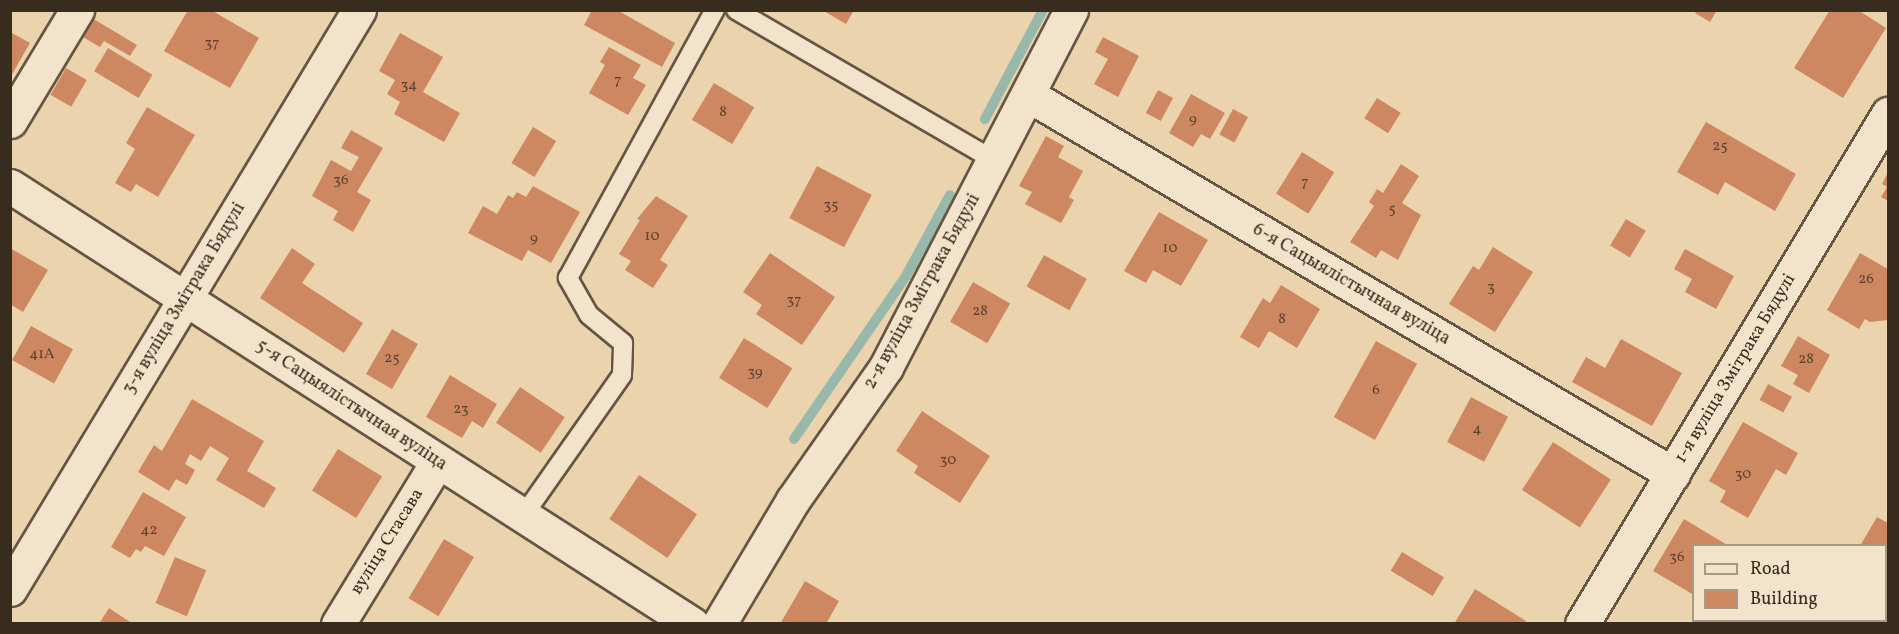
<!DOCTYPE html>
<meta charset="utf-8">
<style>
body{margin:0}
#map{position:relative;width:1899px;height:634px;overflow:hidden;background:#ebd4ad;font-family:Vollkorn,serif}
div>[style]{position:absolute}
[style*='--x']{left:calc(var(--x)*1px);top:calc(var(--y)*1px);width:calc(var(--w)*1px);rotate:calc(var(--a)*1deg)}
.stream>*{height:10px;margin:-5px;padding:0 5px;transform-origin:5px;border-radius:5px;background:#98b8ac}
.building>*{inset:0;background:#ce8861;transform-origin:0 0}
.roads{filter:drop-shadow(2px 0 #645642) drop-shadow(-2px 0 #645642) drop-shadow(0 2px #645642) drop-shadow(0 -2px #645642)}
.lane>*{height:18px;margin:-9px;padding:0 9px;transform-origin:9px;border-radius:9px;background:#f2e3ca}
.street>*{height:33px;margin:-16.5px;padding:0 16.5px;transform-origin:16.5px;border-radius:16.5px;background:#f2e3ca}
span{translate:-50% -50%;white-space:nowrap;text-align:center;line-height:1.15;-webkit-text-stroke:4.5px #f2e3ca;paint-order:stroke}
.number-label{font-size:15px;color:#5d432f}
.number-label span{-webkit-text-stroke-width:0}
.street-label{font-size:18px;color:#372c1e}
.frame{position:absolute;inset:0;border:12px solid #372c1e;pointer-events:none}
.legend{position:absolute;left:1692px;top:544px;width:195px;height:78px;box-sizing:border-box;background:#f2e3ca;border:2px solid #a79a85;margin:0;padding:8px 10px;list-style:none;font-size:18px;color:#372c1e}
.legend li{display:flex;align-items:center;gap:12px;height:30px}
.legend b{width:30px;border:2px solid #a79a85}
</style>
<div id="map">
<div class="stream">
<i style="--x:985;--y:119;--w:123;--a:-62"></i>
<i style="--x:794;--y:439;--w:198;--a:-55.5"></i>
<i style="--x:906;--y:276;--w:92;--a:-61.5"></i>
</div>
<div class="building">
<i style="clip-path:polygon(188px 10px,211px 10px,259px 38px,230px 88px,164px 51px)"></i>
<i style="clip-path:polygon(592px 10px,617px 10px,675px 43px,662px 67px,584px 25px)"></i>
<i style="clip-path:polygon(822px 10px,854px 10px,846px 24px)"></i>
<i style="clip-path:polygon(1697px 10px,1717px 10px,1710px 22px,1695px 13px)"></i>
<i style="clip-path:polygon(1830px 10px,1858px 10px,1886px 28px,1843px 98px,1794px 68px)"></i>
<i style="clip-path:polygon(92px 18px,137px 45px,130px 56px,104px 41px,100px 47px,81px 36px)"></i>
<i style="clip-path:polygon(10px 32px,30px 43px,10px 78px)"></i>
<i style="clip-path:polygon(400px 33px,443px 57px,423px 92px,460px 113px,444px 142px,394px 114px,400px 102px,387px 94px,395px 80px,379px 71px)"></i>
<i style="clip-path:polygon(1103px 37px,1139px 56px,1118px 97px,1094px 84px,1108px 59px,1095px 52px)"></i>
<i style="clip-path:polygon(609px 47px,641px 65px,633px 78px,646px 85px,628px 115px,589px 93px,605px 65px,600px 62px)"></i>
<i style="left:108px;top:48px;width:52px;height:27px;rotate:31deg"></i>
<i style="left:66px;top:68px;width:24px;height:31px;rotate:30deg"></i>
<i style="left:714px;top:83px;width:47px;height:43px;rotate:31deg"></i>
<i style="left:1158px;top:90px;width:17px;height:26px;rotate:28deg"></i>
<i style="clip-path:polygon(1191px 94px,1225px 113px,1210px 139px,1201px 134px,1193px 147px,1169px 133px)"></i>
<i style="left:1377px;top:98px;width:28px;height:24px;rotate:32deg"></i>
<i style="clip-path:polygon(147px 107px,195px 135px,158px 197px,136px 184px,131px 192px,115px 183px,135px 149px,126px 143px)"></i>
<i style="left:1233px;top:109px;width:17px;height:29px;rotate:28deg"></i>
<i style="clip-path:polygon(1706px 122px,1796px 174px,1775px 211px,1725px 182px,1718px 195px,1677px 172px)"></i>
<i style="left:533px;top:127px;width:27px;height:42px;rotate:31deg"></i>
<i style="clip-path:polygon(351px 130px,383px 148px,357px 192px,371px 200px,353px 232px,333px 220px,338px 211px,312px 196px,331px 160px,351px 171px,359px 157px,341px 148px)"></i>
<i style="clip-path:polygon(1046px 136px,1064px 146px,1058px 157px,1083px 171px,1069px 197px,1074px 200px,1061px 223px,1025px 204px,1032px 192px,1019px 186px)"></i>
<i style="left:1302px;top:152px;width:38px;height:49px;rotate:32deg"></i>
<i style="clip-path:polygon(1401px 164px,1419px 176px,1402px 203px,1421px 215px,1398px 260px,1381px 250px,1376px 258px,1350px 242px,1374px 206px,1369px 202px,1377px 189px,1383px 193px)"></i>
<i style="left:817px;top:166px;width:62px;height:59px;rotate:28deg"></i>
<i style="clip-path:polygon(1888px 172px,1888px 201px,1881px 197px,1887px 187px,1882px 184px)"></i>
<i style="clip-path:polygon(533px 186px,580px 212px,551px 263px,528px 250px,522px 261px,468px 233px,483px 206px,497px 214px,508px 195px,513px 198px,517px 192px,526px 197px)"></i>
<i style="clip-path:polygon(656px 196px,688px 216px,660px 260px,668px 265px,653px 288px,625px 270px,631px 261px,619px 254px,640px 220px,637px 219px)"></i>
<i style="clip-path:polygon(1159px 212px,1208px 240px,1181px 286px,1153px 270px,1146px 283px,1124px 271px)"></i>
<i style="left:1626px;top:219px;width:23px;height:31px;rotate:31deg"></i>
<i style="clip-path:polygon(1493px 247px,1533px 272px,1495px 332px,1449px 304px,1473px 266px,1479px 270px)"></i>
<i style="clip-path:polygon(10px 248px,48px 270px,23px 312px,10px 304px)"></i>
<i style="clip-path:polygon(292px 248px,315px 264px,302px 283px,363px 323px,344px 353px,260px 298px)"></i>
<i style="clip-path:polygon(1685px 249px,1734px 276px,1716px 309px,1685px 292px,1692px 279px,1674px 269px)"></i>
<i style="clip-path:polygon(770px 253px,835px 297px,802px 345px,756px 314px,762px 305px,743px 292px)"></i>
<i style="clip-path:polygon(1860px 253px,1888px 269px,1888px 320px,1870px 322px,1865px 319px,1859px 329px,1827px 310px)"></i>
<i style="left:1044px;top:255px;width:49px;height:36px;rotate:29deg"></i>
<i style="left:973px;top:282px;width:43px;height:46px;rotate:30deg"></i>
<i style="clip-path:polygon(1281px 285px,1320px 309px,1297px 348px,1269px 331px,1259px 348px,1240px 337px,1263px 298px,1270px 303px)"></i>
<i style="left:31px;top:326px;width:48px;height:39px;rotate:29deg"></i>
<i style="left:392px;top:329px;width:30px;height:52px;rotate:30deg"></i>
<i style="clip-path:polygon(1798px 336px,1830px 355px,1809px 393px,1793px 384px,1798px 375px,1781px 366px)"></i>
<i style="left:744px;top:338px;width:57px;height:47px;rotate:32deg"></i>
<i style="clip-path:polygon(1621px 339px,1682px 373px,1652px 426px,1572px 382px,1586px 357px,1605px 368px)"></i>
<i style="left:1376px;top:341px;width:47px;height:87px;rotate:29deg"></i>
<i style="clip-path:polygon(450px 375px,497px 404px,483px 428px,472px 421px,462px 438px,426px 417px)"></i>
<i style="left:1768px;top:384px;width:27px;height:18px;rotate:28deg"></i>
<i style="left:520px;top:387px;width:54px;height:43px;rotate:34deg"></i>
<i style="left:1471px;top:397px;width:42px;height:51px;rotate:28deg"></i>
<i style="clip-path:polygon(192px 399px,264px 441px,247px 471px,276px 488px,264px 508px,216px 480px,229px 458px,210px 446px,201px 461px,190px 454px,185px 464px,195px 470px,187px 485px,176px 479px,169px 491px,138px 472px,154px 445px,162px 451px)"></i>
<i style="clip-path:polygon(922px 411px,990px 456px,960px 503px,914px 473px,918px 466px,896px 451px)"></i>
<i style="clip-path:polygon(1743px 422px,1798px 453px,1786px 475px,1776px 469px,1748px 518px,1720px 502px,1726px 491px,1709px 481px)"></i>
<i style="left:1553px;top:442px;width:69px;height:57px;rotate:33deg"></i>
<i style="left:338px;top:449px;width:52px;height:49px;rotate:32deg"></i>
<i style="left:639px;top:475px;width:70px;height:53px;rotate:34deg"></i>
<i style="clip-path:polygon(143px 492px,186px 517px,164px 556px,145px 546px,141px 552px,136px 549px,130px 558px,111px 547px)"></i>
<i style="clip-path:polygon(1877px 517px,1888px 523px,1888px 583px,1886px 546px,1860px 546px)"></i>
<i style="clip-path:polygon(1684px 519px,1729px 546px,1694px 546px,1694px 595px,1653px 571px)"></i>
<i style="left:444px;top:539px;width:35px;height:69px;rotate:31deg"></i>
<i style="left:1402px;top:552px;width:49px;height:22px;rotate:31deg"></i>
<i style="left:175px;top:557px;width:34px;height:50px;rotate:23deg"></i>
<i style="clip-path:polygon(805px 581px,839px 601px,826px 624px,780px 624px)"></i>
<i style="clip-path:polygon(1475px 589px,1526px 621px,1525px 624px,1454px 624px)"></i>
<i style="clip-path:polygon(109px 608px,133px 624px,99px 624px)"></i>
</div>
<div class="roads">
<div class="lane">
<i style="--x:736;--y:10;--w:300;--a:30.2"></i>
<i style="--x:523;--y:516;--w:172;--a:-54.9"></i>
<i style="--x:622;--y:375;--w:32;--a:-88"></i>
<i style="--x:623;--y:343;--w:44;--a:-140.5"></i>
<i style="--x:589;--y:315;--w:43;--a:-119.6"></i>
<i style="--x:568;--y:278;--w:306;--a:-61.3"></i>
</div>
<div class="street">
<i style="--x:1030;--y:96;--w:746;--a:30.45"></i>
<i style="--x:10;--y:121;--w:130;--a:-58.9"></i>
<i style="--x:10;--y:186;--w:811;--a:32.71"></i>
<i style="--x:10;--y:589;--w:676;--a:-58.92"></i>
<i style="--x:338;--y:624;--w:191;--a:-58.5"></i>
<i style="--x:719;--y:624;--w:144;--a:-59.2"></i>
<i style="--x:793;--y:500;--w:162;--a:-55"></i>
<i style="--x:886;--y:367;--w:402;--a:-62.6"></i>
<i style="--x:1582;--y:624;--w:595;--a:-59.04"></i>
</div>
</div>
<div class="number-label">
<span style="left:212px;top:44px">37</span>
<span style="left:618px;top:81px">7</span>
<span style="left:409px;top:86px">34</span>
<span style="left:723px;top:113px">8</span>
<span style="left:1193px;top:120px">9</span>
<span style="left:1720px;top:147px">25</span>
<span style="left:341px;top:181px">36</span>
<span style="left:1305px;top:183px">7</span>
<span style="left:831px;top:206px">35</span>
<span style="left:1392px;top:210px">5</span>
<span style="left:652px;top:237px">10</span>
<span style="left:534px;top:239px">9</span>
<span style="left:1170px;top:249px">10</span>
<span style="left:1866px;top:280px">26</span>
<span style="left:1491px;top:288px">3</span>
<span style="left:794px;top:301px">37</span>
<span style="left:980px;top:312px">28</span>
<span style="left:1282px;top:320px">8</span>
<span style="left:42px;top:355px">41А</span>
<span style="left:392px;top:359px">25</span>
<span style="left:1806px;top:360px">28</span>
<span style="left:755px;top:373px">39</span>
<span style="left:1376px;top:391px">6</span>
<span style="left:461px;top:410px">23</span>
<span style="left:1477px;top:430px">4</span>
<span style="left:948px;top:461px">30</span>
<span style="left:1743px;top:475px">30</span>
<span style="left:149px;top:531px">42</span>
<span style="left:1677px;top:558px">36</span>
</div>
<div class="street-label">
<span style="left:1351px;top:285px;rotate:30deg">6-я Сацыялістычная вуліца</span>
<span style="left:923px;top:292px;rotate:-61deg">2-я вуліца Змітрака Бядулі</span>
<span style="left:185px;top:299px;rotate:-59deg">3-я вуліца Змітрака Бядулі</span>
<span style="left:1736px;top:369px;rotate:-59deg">1-я вуліца Змітрака Бядулі</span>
<span style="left:351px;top:406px;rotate:33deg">5-я Сацыялістычная вуліца</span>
<span style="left:388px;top:542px;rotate:-58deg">вуліца Стасава</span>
</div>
<div class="frame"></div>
<ul class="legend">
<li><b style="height:8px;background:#f2e3ca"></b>Road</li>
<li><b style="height:16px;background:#ce8861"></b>Building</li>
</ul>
</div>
